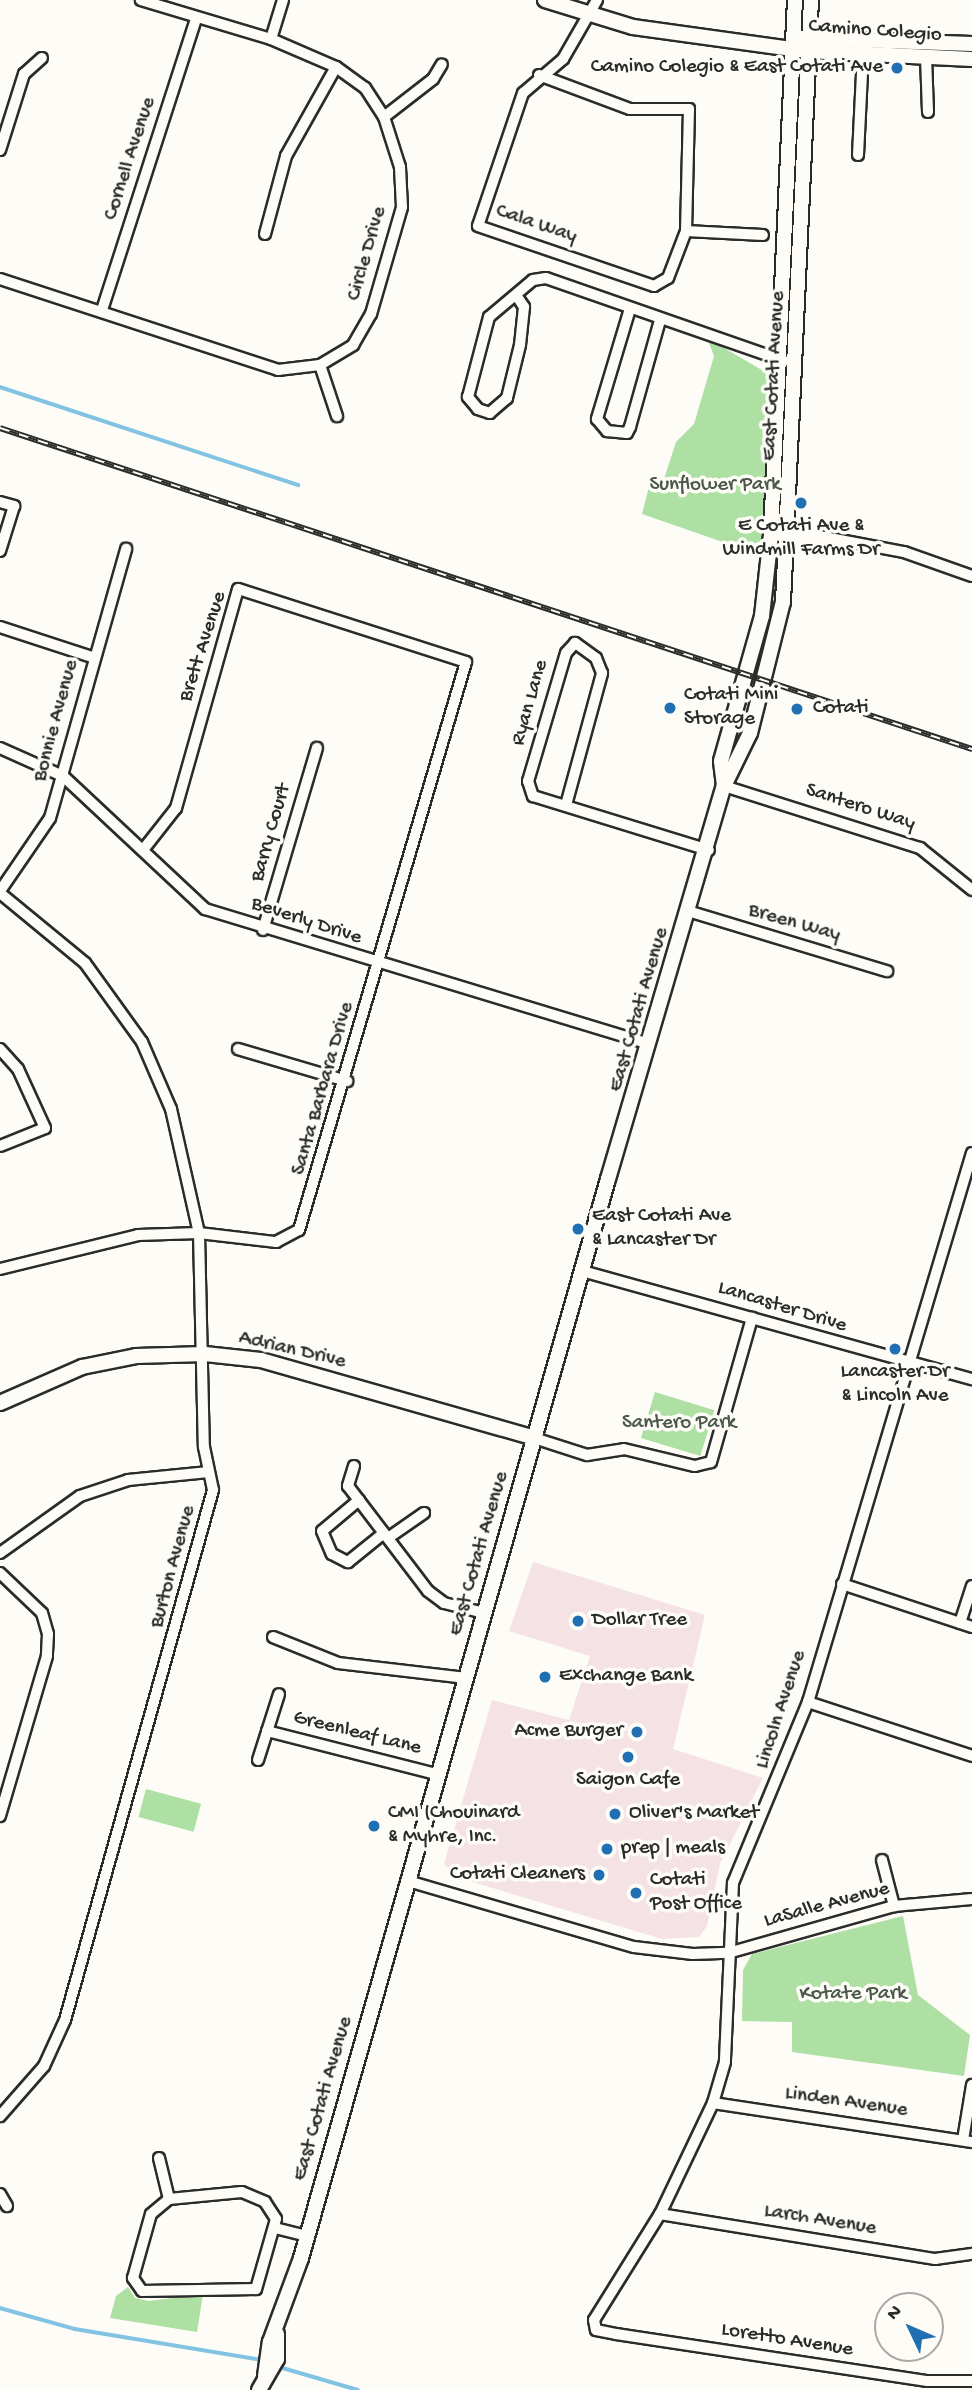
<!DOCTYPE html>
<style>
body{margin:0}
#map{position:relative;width:972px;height:2390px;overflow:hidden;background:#fdfcf7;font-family:"Gochi Hand",sans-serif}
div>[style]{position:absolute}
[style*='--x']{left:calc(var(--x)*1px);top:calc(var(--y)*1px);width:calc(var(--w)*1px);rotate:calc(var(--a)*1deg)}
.built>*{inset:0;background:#f4e2e4}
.green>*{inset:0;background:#ade0a2;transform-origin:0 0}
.stream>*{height:3.5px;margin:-1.75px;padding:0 1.75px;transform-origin:1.75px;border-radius:1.75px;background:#82c2e2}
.roads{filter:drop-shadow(2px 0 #2b2b2b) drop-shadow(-2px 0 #2b2b2b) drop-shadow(0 2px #2b2b2b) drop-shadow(0 -2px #2b2b2b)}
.street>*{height:10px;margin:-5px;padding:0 5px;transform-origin:5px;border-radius:5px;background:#fdfcf7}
.secondary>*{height:14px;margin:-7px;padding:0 7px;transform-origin:7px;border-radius:7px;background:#fdfcf7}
.rail>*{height:6px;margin-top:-3px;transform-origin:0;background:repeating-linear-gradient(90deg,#fdfcf7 0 10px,#2b2b2b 0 20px);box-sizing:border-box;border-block:2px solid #2b2b2b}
.dots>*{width:19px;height:19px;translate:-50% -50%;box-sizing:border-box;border:4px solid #fdfcf7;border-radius:50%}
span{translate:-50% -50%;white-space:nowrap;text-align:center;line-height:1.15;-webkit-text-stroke:7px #fdfcf7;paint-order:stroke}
.street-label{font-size:21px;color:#2b2b2b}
.poi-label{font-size:21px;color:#2b2b2b}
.right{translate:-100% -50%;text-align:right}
.left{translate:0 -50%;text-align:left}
.park-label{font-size:21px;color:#4c5849}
.north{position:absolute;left:874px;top:2292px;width:70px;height:70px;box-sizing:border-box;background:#fdfcf7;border:2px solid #a9a8a5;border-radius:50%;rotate:314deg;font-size:19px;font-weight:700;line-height:28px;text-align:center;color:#2b2b2b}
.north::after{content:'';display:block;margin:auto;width:24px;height:32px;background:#1f6fb2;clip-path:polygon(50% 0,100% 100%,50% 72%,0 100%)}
</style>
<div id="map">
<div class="built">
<i style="clip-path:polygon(533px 1562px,705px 1615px,673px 1749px,763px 1778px,720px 1864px,707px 1926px,699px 1937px,662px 1939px,456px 1877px,444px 1864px,492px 1700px,569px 1720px,590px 1656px,509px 1631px)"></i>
</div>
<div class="green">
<i style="clip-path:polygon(707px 338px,772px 376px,763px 556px,642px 514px,649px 487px,664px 479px,676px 442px,694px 424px,714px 356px)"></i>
<i style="left:655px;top:1392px;width:62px;height:48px;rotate:17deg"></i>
<i style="left:146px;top:1789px;width:57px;height:29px;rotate:15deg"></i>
<i style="clip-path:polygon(903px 1916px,918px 1995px,970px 2035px,964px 2076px,792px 2052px,792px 2022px,742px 2021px,743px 1970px,752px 1954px)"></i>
<i style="clip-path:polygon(128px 2287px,135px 2298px,149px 2301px,203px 2294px,197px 2332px,110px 2318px,116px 2296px)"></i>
</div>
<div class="stream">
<i style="--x:0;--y:387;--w:314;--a:18.2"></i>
<i style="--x:0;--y:2308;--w:78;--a:15.6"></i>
<i style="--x:75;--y:2329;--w:191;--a:9.4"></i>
<i style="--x:276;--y:2366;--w:85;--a:16.3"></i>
</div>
<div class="roads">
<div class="street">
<i style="--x:597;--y:0;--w:68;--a:120"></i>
<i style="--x:563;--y:59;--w:52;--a:139.6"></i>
<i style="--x:523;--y:93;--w:140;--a:108.7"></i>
<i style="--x:478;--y:226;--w:186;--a:18.8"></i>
<i style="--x:654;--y:286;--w:16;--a:-30"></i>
<i style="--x:668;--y:278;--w:50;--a:-69"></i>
<i style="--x:686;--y:231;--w:77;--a:3"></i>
<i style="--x:271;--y:39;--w:41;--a:-72.9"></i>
<i style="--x:926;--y:57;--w:55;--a:87.9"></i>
<i style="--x:539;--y:75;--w:97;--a:20.5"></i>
<i style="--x:630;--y:109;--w:59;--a:0"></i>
<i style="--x:689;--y:109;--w:122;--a:91.4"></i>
<i style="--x:384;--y:117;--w:62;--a:-37.8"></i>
<i style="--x:433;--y:79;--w:17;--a:-59"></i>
<i style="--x:0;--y:150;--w:80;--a:-72.5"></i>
<i style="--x:24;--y:74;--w:24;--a:-42"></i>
<i style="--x:858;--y:155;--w:101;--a:-87.2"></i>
<i style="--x:265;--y:234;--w:81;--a:-74.9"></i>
<i style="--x:286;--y:156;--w:102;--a:-60.7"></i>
<i style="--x:0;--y:279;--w:293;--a:18.1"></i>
<i style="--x:278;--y:370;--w:42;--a:-6.8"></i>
<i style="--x:320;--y:365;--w:39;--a:-31"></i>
<i style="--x:353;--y:345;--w:36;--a:-60"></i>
<i style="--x:371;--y:314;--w:111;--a:-73.8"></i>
<i style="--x:402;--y:207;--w:40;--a:-92.9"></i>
<i style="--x:400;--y:167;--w:52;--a:-107.7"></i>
<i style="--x:384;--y:117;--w:35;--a:-123"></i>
<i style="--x:365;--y:88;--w:36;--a:-144"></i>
<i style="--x:336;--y:67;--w:71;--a:-156.7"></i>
<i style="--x:271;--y:39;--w:136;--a:-163.3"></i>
<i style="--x:518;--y:298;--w:11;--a:56"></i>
<i style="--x:524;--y:307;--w:38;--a:96"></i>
<i style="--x:520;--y:345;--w:55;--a:103.8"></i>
<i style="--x:507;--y:398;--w:23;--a:139"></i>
<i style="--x:490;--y:413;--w:13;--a:-162"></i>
<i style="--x:478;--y:409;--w:16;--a:-130"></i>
<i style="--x:468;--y:397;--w:83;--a:-75.3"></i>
<i style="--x:489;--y:317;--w:57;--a:-40.1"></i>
<i style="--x:533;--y:280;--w:13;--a:-9"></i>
<i style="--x:546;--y:278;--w:252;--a:19.2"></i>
<i style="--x:102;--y:310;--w:306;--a:-72.1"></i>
<i style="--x:629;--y:312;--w:112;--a:106.7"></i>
<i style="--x:597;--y:419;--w:16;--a:50"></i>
<i style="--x:607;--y:431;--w:20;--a:6"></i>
<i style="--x:627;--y:433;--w:7;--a:-63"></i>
<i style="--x:630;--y:427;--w:111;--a:-74.3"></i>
<i style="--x:320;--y:365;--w:54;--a:71.6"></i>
<i style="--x:0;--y:502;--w:15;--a:16"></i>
<i style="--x:14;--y:506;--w:47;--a:107.3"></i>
<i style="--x:771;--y:534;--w:57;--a:12.1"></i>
<i style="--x:827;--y:546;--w:14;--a:-21"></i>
<i style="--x:790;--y:536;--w:13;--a:-13"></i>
<i style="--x:803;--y:533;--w:103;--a:10.7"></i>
<i style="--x:904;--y:552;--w:72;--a:19.4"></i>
<i style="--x:0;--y:627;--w:100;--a:18.1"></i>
<i style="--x:0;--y:748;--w:69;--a:24"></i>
<i style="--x:63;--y:776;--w:195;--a:43.1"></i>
<i style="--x:205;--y:909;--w:463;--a:16.9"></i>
<i style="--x:724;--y:786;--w:206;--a:17.6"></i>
<i style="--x:920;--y:848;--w:67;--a:38.9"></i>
<i style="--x:566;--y:805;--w:137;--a:-74.7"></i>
<i style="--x:602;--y:673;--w:16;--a:-112"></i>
<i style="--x:596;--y:658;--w:26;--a:-144"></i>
<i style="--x:575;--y:643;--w:13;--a:132"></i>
<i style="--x:566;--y:653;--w:134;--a:106.5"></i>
<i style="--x:528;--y:781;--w:16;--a:72"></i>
<i style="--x:533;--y:796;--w:184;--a:17.1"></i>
<i style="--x:0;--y:891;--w:88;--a:-55.6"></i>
<i style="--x:50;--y:818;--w:280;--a:-74.2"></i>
<i style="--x:0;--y:893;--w:110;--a:39.5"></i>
<i style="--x:85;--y:963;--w:97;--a:54.2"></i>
<i style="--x:142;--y:1042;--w:73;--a:66.6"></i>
<i style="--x:171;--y:1109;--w:127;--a:77.3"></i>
<i style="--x:199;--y:1233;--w:214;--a:88.7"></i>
<i style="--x:204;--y:1447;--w:44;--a:78.2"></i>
<i style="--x:213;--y:1490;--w:550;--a:105.6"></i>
<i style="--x:65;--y:2020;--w:51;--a:114.5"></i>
<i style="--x:44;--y:2066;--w:67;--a:131.3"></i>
<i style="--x:691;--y:912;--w:205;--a:16.8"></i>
<i style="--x:263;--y:930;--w:190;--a:-73.5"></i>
<i style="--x:0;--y:1049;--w:27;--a:48"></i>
<i style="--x:18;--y:1069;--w:65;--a:65.4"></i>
<i style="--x:45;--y:1128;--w:48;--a:158.2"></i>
<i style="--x:238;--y:1049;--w:114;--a:16.4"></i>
<i style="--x:972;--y:1153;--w:573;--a:106.63"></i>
<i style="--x:808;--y:1702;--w:196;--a:112.5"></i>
<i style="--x:733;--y:1883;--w:179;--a:92.6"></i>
<i style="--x:725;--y:2062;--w:43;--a:106.3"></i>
<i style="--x:713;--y:2103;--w:123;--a:115.5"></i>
<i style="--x:660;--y:2214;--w:125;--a:121.9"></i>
<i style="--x:594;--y:2320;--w:10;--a:79"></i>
<i style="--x:596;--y:2330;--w:20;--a:11"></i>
<i style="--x:616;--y:2334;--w:315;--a:8.6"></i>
<i style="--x:927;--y:2381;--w:45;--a:0"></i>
<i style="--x:0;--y:1269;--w:142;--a:-13.8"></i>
<i style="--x:138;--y:1235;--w:61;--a:-1.9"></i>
<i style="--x:199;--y:1233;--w:78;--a:6.7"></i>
<i style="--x:276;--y:1242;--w:26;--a:-28"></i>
<i style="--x:299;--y:1230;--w:592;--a:-73.62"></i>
<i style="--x:466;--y:662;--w:239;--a:-162.2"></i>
<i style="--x:238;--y:589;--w:228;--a:105.8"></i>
<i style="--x:176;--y:808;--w:53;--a:128.2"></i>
<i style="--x:582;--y:1271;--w:405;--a:15.5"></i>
<i style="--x:534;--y:1438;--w:56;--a:17.8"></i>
<i style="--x:587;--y:1455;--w:37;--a:-9"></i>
<i style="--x:624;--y:1449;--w:73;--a:13.5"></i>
<i style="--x:695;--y:1466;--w:16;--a:-14"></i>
<i style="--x:711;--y:1462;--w:150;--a:-74.1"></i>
<i style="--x:354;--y:1466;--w:21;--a:107"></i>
<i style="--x:348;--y:1486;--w:132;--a:52.7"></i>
<i style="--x:428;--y:1591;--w:20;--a:37"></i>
<i style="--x:444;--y:1603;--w:41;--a:14"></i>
<i style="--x:359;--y:1500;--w:48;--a:140"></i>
<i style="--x:322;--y:1531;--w:25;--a:67"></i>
<i style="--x:332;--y:1554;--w:18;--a:27"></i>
<i style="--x:348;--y:1562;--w:46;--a:-38.9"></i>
<i style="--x:388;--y:1538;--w:44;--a:-34.8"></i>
<i style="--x:0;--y:1553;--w:98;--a:-35.5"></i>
<i style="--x:80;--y:1496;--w:51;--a:-18.4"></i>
<i style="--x:128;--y:1480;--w:81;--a:-5.6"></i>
<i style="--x:0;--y:1573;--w:58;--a:43.6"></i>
<i style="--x:42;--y:1613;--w:22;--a:74"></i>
<i style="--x:48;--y:1634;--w:22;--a:93"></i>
<i style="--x:47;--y:1656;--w:167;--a:106.4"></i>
<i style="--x:842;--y:1584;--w:137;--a:18.3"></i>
<i style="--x:960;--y:1623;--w:39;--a:-72"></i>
<i style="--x:273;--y:1637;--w:70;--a:21.8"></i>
<i style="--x:338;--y:1663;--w:129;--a:6.7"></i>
<i style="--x:808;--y:1702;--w:173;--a:18.2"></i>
<i style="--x:267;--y:1731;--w:178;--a:14.3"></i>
<i style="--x:258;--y:1760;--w:69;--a:-72.3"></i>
<i style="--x:882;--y:1860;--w:48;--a:75.4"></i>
<i style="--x:408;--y:1881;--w:235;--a:16.3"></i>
<i style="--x:634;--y:1947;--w:59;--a:6.8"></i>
<i style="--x:693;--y:1954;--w:35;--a:-2"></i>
<i style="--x:728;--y:1953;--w:173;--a:-15.8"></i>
<i style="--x:894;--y:1906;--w:78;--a:-5.1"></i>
<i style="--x:713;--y:2103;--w:262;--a:8.6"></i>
<i style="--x:963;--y:2140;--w:56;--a:-80.7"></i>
<i style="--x:159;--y:2158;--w:42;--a:76.3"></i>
<i style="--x:242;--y:2192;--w:25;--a:23"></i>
<i style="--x:265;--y:2202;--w:20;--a:57"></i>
<i style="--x:276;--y:2219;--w:73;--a:105.9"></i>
<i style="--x:256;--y:2289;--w:114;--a:179"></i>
<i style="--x:142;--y:2291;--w:16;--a:-125"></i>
<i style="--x:133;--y:2278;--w:66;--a:-74.3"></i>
<i style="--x:151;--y:2214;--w:23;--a:-40"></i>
<i style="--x:169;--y:2199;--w:73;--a:-5.5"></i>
<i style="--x:0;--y:2194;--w:14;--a:60"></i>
<i style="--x:660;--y:2214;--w:279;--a:9.3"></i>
<i style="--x:935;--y:2259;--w:37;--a:-8"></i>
<i style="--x:275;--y:2228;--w:33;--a:14"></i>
</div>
<div class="secondary">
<i style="--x:545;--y:0;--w:92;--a:17.1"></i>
<i style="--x:633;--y:27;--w:176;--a:7.9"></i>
<i style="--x:807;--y:51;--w:165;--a:2.8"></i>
<i style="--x:800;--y:38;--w:172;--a:2"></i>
<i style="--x:724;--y:786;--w:25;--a:-97"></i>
<i style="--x:721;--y:761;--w:151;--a:-74.2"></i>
<i style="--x:762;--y:616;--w:82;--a:-83.7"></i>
<i style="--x:771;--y:534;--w:535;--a:-87.43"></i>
<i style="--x:0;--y:1403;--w:90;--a:-23.7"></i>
<i style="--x:82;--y:1367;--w:55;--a:-11.5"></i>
<i style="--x:136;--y:1356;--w:69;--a:-1.7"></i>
<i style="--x:205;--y:1354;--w:56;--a:6.1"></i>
<i style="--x:261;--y:1360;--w:284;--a:15.9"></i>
<i style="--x:265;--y:2376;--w:34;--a:-82"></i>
<i style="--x:270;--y:2342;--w:90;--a:-69.7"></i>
<i style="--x:301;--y:2258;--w:1122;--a:-74.12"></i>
<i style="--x:608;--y:1179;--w:410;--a:-73.6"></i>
<i style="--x:724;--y:786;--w:59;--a:-63.9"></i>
<i style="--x:750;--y:733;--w:135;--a:-75.9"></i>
<i style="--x:783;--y:602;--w:603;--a:-87.34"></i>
<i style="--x:259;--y:2390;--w:36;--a:-60"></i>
<i style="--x:277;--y:2359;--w:25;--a:-90"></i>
</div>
</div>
<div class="rail">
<i style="--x:0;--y:428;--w:1024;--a:18.28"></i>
</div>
<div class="dots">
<i style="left:897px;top:68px;background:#1f6fb2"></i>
<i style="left:801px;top:503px;background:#1f6fb2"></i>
<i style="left:670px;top:708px;background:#1f6fb2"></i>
<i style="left:797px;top:709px;background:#1f6fb2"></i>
<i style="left:578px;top:1229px;background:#1f6fb2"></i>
<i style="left:895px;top:1349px;background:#1f6fb2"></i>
<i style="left:578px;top:1621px;background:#1f6fb2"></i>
<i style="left:545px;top:1677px;background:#1f6fb2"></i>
<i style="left:637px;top:1732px;background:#1f6fb2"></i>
<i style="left:628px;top:1757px;background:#1f6fb2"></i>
<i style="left:615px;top:1814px;background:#1f6fb2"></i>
<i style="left:374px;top:1826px;background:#1f6fb2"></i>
<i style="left:607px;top:1849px;background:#1f6fb2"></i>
<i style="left:599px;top:1875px;background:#1f6fb2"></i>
<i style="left:636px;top:1893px;background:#1f6fb2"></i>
</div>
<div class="street-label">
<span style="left:875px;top:32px;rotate:4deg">Camino Colegio</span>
<span style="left:131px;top:159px;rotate:-72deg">Cornell Avenue</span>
<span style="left:536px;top:225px;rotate:19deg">Cala Way</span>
<span style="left:368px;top:254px;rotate:-74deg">Circle Drive</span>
<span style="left:775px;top:376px;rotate:-87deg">East Cotati Avenue</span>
<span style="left:204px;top:647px;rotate:-72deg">Brett Avenue</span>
<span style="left:531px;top:703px;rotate:-74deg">Ryan Lane</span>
<span style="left:57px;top:721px;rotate:-75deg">Bonnie Avenue</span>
<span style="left:860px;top:808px;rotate:18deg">Santero Way</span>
<span style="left:272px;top:833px;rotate:-74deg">Barry Court</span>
<span style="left:306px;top:922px;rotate:18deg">Beverly Drive</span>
<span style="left:794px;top:924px;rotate:16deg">Breen Way</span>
<span style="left:640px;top:1010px;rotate:-74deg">East Cotati Avenue</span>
<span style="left:324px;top:1089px;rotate:-74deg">Santa Barbara Drive</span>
<span style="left:782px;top:1308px;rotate:17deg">Lancaster Drive</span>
<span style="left:292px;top:1351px;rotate:13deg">Adrian Drive</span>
<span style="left:480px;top:1554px;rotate:-74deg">East Cotati Avenue</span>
<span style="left:174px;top:1567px;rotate:-75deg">Burton Avenue</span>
<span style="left:782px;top:1710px;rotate:-72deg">Lincoln Avenue</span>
<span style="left:357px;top:1734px;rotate:14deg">Greenleaf Lane</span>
<span style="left:827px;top:1906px;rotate:-15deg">LaSalle Avenue</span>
<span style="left:324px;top:2099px;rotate:-74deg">East Cotati Avenue</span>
<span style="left:846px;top:2103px;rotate:8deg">Linden Avenue</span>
<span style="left:820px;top:2221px;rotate:9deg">Larch Avenue</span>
<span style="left:787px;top:2341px;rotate:9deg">Loretto Avenue</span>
</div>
<div class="poi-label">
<span class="right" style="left:883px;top:68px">Camino Colegio &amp; East Cotati Ave</span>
<span style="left:801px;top:539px">E Cotati Ave &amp;<br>Windmill Farms Dr</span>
<span class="left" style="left:684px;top:708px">Cotati Mini<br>Storage</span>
<span class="left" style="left:813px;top:709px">Cotati</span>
<span class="left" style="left:592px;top:1229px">East Cotati Ave<br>&amp; Lancaster Dr</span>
<span style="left:895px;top:1385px">Lancaster Dr<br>&amp; Lincoln Ave</span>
<span class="left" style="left:592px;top:1621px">Dollar Tree</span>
<span class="left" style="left:559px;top:1677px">Exchange Bank</span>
<span class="right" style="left:623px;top:1732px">Acme Burger</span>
<span style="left:628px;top:1781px">Saigon Cafe</span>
<span class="left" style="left:388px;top:1826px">CMI (Chouinard<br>&amp; Myhre, Inc.</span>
<span class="left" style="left:629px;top:1814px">Oliver's Market</span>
<span class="left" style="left:621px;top:1849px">prep | meals</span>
<span class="right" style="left:585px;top:1875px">Cotati Cleaners</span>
<span class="left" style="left:650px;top:1893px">Cotati<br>Post Office</span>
</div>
<div class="park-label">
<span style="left:715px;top:486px">Sunflower Park</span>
<span style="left:679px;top:1424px">Santero Park</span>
<span style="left:853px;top:1995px">Kotate Park</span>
</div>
<div class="north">N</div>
</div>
